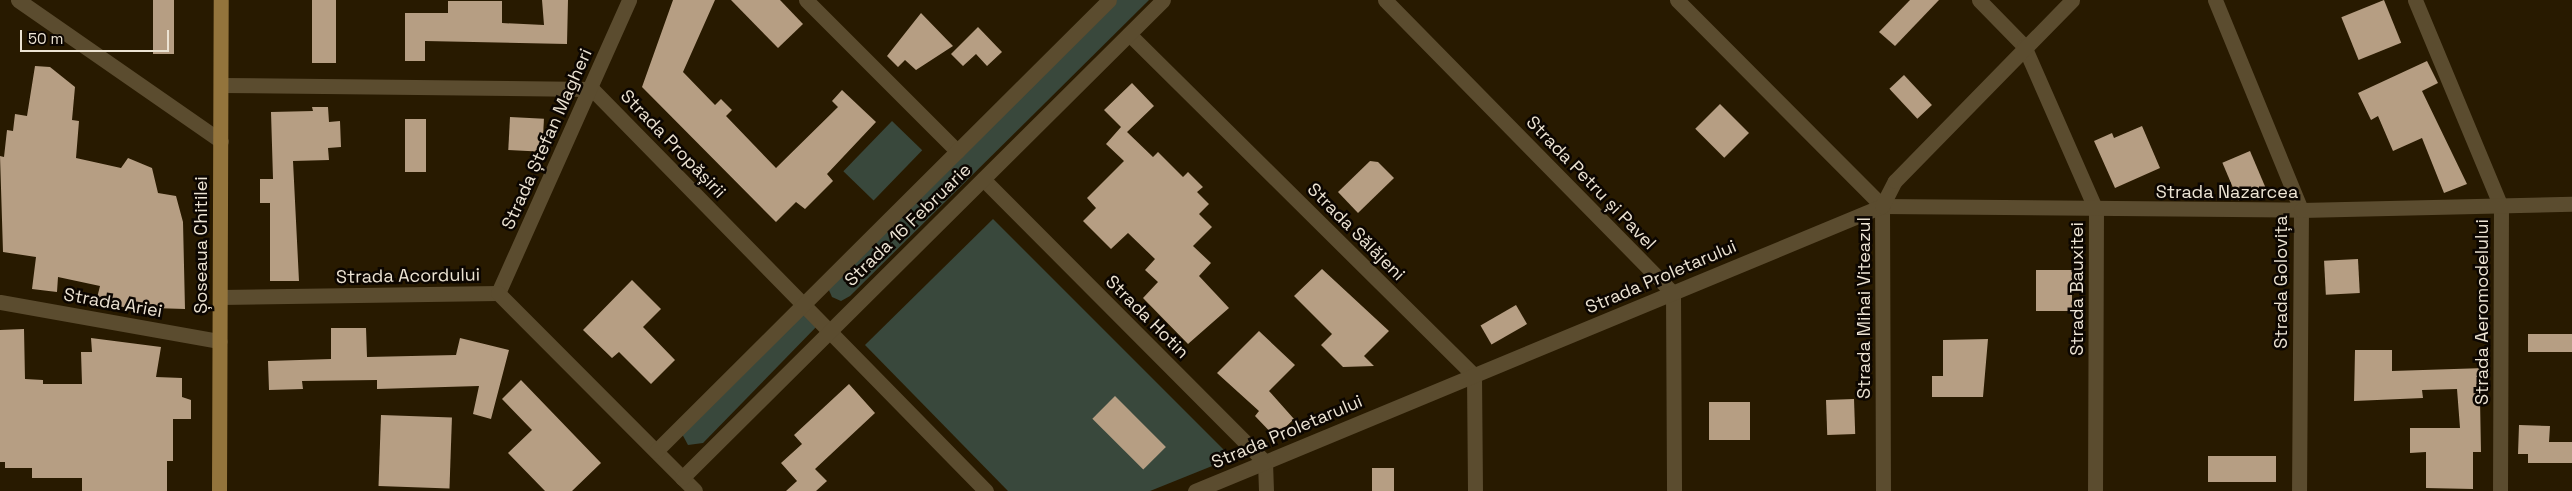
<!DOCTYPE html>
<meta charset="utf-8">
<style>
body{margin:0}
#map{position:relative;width:2572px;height:491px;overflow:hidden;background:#281a00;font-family:"Space Grotesk",sans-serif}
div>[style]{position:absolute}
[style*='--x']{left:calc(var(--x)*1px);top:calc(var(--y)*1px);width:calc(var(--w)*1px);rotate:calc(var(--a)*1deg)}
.green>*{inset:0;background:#39483c;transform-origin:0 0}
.building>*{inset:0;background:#b69e83;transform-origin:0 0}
.minor>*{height:15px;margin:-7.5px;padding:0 7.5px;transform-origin:7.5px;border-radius:7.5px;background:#5b4c2f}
.primary>*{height:15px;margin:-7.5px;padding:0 7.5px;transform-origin:7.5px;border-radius:7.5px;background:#93743c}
span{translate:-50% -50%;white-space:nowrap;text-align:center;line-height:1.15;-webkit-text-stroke:5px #0c0601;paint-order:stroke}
.street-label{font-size:18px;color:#ece3d3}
.scale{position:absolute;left:20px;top:30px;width:149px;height:22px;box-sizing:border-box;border:2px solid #ece3d3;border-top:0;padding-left:6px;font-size:15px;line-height:18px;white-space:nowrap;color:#ece3d3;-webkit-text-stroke:4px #0c0601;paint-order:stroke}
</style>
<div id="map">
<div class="green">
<i style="clip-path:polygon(1113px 0,1149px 0,850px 296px,841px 301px,832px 297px,828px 288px)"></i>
<i style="left:892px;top:121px;width:42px;height:70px;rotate:44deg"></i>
<i style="clip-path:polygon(993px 219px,1232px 458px,1150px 491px,1008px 491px,865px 345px)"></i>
<i style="clip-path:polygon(803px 308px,820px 323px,703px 443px,688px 445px,681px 432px)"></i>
</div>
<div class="building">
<i style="left:153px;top:0;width:21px;height:54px"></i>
<i style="left:312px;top:0;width:24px;height:63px"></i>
<i style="clip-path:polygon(542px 0,568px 0,567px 44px,425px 41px,425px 61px,405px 61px,405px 13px,448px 13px,448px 1px,502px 1px,502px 23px,544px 25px)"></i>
<i style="clip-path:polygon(673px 0,715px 0,683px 72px,715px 105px,721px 99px,732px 110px,726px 116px,776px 168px,838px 107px,832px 101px,842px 90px,876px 122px,827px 174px,833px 181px,805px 209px,796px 202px,776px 222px,642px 87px)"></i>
<i style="clip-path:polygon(731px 0,780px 0,803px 24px,778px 48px)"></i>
<i style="clip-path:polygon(1910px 0,1939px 0,1895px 46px,1879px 32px)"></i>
<i style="left:2384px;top:0;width:46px;height:46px;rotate:68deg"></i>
<i style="clip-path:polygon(921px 13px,953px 46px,916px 70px,905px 60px,898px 67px,887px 56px)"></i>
<i style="clip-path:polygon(978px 27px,1002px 52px,987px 66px,976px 54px,963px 66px,951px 54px)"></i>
<i style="clip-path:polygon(2427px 61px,2438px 83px,2422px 91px,2467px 184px,2444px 193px,2422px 138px,2393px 151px,2378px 116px,2371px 120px,2358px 93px)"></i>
<i style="clip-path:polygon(35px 66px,50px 67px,75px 87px,72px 120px,79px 121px,76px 158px,121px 168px,128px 158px,152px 168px,158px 193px,176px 196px,183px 222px,185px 309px,122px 307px,97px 298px,100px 286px,58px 277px,57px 292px,32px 289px,36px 257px,3px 252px,0 156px,4px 157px,7px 130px,13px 131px,15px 114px,27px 116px)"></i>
<i style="left:1904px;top:75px;width:41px;height:20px;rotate:47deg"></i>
<i style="clip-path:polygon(1132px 83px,1154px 106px,1127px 132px,1153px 157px,1158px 152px,1183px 177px,1188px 172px,1203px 187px,1197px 192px,1209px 204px,1199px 214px,1212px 227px,1193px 246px,1211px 263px,1199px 276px,1229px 308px,1188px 344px,1143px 298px,1158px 282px,1145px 270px,1155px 259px,1128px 233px,1111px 249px,1083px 221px,1096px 208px,1087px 198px,1124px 161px,1106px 144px,1121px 127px,1104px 110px)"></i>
<i style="left:1720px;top:104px;width:41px;height:35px;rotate:45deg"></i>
<i style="clip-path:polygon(312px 107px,328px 107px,329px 122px,340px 121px,341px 147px,328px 148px,329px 160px,293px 161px,299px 281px,270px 281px,270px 203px,260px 203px,260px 179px,273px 179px,271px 112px,313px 111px)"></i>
<i style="left:510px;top:117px;width:34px;height:33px;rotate:3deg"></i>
<i style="left:405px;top:119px;width:21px;height:53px"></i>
<i style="clip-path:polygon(2142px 126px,2160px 168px,2115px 188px,2094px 141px,2112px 133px,2114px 138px)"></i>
<i style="left:2250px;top:151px;width:41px;height:30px;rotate:67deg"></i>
<i style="clip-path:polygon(1370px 161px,1378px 162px,1394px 178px,1358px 213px,1338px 192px)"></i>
<i style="left:2358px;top:259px;width:34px;height:34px;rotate:87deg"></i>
<i style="clip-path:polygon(1322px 269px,1389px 331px,1364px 356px,1374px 366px,1343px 367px,1321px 345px,1332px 334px,1294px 296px)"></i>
<i style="left:2036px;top:270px;width:36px;height:41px"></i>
<i style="clip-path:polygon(632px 280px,661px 309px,643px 327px,675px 360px,651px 384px,619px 352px,612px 358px,583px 330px)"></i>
<i style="left:1516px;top:305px;width:22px;height:41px;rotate:60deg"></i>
<i style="clip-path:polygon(331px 328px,366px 328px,367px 357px,456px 355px,460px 338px,509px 350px,491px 419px,473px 414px,479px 386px,377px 389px,377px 380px,302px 381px,303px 389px,269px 390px,268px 361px,331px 359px)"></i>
<i style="clip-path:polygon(24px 329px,25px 379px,43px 380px,43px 384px,82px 384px,81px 352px,92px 352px,91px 338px,161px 347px,156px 377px,182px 378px,182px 397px,191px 400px,191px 419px,173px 419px,173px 461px,167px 461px,167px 491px,82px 491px,82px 478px,32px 478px,32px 468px,5px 468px,5px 462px,0 462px,0 330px)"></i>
<i style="clip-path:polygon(1259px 331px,1295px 365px,1269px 391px,1294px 419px,1275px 437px,1255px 416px,1259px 411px,1217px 373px)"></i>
<i style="left:2528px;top:334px;width:44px;height:18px"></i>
<i style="clip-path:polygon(1988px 339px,1983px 397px,1932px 397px,1932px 376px,1943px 376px,1943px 340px)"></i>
<i style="clip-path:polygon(2355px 350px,2392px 350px,2392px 371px,2485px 368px,2487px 399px,2480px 399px,2481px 452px,2473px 452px,2473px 489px,2426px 488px,2426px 452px,2410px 453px,2410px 428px,2460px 428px,2457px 389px,2422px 390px,2423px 398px,2354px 401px)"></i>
<i style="clip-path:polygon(521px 380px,601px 463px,572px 491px,545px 491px,508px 453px,532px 430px,502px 399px)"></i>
<i style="clip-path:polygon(849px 384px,875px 413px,815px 469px,827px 481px,816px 491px,786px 491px,797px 481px,781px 463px,802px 444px,794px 435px)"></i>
<i style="left:1115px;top:396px;width:72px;height:32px;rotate:45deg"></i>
<i style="left:1854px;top:399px;width:35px;height:28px;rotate:88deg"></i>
<i style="left:1709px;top:402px;width:41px;height:38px"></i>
<i style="left:381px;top:415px;width:71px;height:71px;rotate:2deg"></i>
<i style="clip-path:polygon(2519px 425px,2550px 426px,2549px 442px,2572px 442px,2572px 463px,2528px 463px,2528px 454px,2518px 454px)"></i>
<i style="left:2276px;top:456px;width:26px;height:68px;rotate:90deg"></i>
<i style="left:1372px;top:468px;width:22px;height:23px"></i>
</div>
<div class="minor">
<i style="--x:18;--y:0;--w:247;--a:34.8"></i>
<i style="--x:806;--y:0;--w:214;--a:45"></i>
<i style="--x:1385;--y:0;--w:411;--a:45.5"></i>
<i style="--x:1673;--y:293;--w:198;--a:89.7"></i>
<i style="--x:1677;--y:0;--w:291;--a:45.1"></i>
<i style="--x:1882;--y:206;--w:285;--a:89.8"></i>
<i style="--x:1979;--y:0;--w:64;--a:45.6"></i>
<i style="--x:2024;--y:46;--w:179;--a:66.3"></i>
<i style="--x:2096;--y:210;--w:281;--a:90.2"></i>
<i style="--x:2215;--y:0;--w:227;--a:67.7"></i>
<i style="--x:2301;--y:210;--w:281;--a:90.4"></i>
<i style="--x:2415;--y:0;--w:224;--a:67.4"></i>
<i style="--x:2501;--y:207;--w:284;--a:90.2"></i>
<i style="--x:1129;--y:34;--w:485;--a:44.7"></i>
<i style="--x:1474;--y:375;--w:116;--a:89.5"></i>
<i style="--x:221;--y:85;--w:371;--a:0.6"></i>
<i style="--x:592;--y:89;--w:563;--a:45.58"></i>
<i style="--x:983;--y:179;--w:400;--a:45.1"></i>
<i style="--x:1265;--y:462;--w:29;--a:88"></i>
<i style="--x:1882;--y:206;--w:419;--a:0.5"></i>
<i style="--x:2301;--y:210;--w:271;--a:-1.3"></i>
<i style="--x:498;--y:293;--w:321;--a:-65.9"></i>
<i style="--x:220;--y:297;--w:278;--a:-0.8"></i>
<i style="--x:498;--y:293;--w:279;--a:45.1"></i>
<i style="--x:0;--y:302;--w:223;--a:10.1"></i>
<i style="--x:656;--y:451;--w:639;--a:-44.87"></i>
<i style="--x:682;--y:478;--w:678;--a:-44.82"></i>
<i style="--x:1195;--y:491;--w:744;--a:-22.53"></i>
<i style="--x:1882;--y:206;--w:28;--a:-63"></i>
<i style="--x:1895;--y:181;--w:253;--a:-45.6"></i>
</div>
<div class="primary">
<i style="--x:219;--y:491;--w:491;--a:-89.8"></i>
</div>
<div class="street-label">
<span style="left:547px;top:139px;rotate:-66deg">Strada Ștefan Magheri</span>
<span style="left:673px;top:144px;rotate:46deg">Strada Propășirii</span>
<span style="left:1591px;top:183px;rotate:46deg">Strada Petru și Pavel</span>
<span style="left:2227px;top:192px">Strada Nazarcea</span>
<span style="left:908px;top:225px;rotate:-44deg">Strada 16 Februarie</span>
<span style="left:1356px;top:232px;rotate:45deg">Strada Sălăjeni</span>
<span style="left:201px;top:245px;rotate:-90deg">Șoseaua Chitilei</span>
<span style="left:408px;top:276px;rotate:-1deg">Strada Acordului</span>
<span style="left:1661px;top:277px;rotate:-23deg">Strada Proletarului</span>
<span style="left:2281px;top:282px;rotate:-90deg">Strada Golovița</span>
<span style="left:2077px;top:289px;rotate:-90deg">Strada Bauxitei</span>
<span style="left:113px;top:303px;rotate:10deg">Strada Ariei</span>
<span style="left:1864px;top:308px;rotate:-90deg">Strada Mihai Viteazul</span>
<span style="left:2482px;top:312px;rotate:-90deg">Strada Aeromodelului</span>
<span style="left:1147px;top:317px;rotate:45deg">Strada Hotin</span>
<span style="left:1287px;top:432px;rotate:-23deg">Strada Proletarului</span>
</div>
<div class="scale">50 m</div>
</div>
